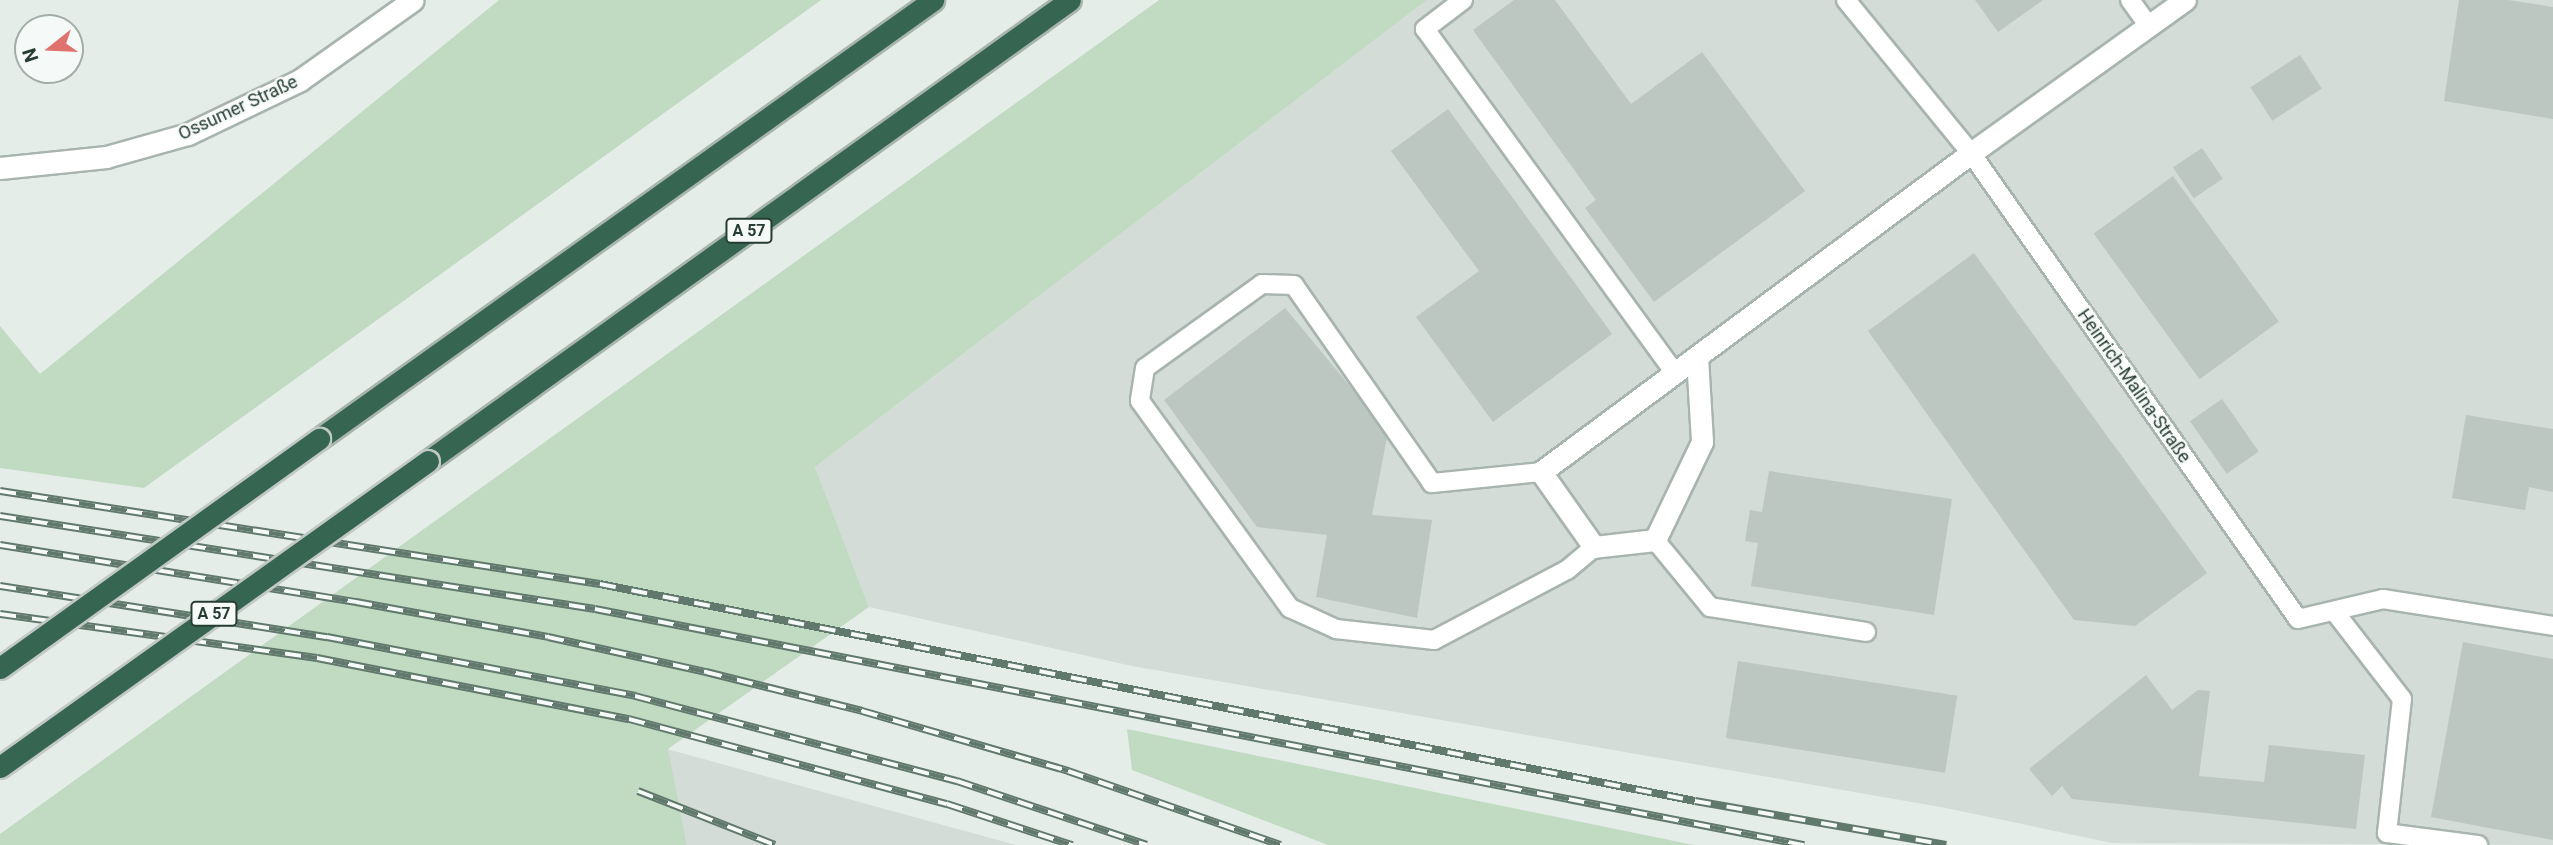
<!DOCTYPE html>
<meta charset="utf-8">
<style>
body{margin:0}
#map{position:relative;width:2553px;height:845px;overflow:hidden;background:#e5ede8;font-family:Roboto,sans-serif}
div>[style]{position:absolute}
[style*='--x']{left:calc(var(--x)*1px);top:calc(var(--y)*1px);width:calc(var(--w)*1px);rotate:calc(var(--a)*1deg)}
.built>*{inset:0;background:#d3dcd6}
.green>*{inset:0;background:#c1dbc3}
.building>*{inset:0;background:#bbc7c0;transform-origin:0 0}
.roads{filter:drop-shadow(2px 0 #a8b4ae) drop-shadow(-2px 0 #a8b4ae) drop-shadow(0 2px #a8b4ae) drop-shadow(0 -2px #a8b4ae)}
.lane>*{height:18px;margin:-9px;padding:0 9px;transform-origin:9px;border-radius:9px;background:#fff}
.street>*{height:21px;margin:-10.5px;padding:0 10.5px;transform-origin:10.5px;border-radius:10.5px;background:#fff}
.secondary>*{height:21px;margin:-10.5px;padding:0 10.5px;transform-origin:10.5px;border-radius:10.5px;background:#fff}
.highway>*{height:21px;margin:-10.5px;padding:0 10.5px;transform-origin:10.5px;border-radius:10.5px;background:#366552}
.rail>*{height:8px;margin-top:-4px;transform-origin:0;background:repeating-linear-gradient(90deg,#f5f9f7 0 16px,#61786d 0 32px);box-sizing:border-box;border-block:2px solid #61786d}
.bridges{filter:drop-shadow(2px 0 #c2c8c6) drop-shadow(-2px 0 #c2c8c6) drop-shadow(0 2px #c2c8c6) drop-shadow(0 -2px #c2c8c6)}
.highway-bridge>*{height:21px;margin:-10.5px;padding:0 10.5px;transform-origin:10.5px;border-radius:10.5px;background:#366552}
span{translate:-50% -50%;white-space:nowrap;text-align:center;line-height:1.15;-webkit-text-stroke:5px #f5f9f7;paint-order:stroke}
.shield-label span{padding:2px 5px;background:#f5f9f7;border:2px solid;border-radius:5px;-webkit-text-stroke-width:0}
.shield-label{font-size:16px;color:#263c32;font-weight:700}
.street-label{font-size:18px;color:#263c32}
.north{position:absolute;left:14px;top:14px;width:70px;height:70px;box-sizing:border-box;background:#f5f9f7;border:2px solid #a2ada8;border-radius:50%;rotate:252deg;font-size:19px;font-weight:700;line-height:28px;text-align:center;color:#263c32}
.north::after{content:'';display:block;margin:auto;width:24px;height:32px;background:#e1736e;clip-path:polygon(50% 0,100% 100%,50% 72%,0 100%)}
</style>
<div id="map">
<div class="built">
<i style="clip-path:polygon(1427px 0,2553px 0,2553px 845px,2112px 843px,1946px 808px,1132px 666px,869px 607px,815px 467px)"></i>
<i style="clip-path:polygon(667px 749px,1016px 845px,687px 845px)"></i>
</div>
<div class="green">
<i style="clip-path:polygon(499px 0,821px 0,144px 488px,0 468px,0 326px,40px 374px)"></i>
<i style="clip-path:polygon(1159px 0,1427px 0,815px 467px,869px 607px,668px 749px,687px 845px,0 845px,0 834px)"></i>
<i style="clip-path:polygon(1127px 729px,1689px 844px,1695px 845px,1328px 845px,1132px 770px)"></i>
</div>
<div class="building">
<i style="clip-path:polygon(1514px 0,1555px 0,1631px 104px,1702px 52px,1805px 191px,1654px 302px,1585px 208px,1596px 200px,1473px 30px)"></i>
<i style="clip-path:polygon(1975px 0,2043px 0,1998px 32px)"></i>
<i style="clip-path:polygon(2459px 0,2508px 0,2553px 7px,2553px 119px,2444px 101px)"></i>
<i style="left:2300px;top:55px;width:40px;height:59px;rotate:57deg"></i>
<i style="clip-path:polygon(1448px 109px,1612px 334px,1493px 422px,1416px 317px,1479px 271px,1391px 151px)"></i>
<i style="left:2202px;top:148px;width:37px;height:35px;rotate:56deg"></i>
<i style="left:2173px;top:176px;width:180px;height:98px;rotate:54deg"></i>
<i style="clip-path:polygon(1974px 253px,2207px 573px,2135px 626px,2074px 620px,1868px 331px)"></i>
<i style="clip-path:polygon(1285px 308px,1388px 432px,1372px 515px,1432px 520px,1417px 618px,1316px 597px,1327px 535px,1257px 527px,1164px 400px)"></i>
<i style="left:2222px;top:399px;width:64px;height:39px;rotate:55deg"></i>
<i style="clip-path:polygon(2466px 415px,2553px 429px,2553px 492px,2529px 487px,2525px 510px,2452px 498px)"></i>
<i style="clip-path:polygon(1769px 471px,1952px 499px,1934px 615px,1751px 586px,1758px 543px,1745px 541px,1750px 510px,1762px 512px)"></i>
<i style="clip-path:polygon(2463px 642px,2553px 659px,2553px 840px,2431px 817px)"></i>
<i style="left:1738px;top:661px;width:222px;height:78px;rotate:9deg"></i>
<i style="clip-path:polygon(2146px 675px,2172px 710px,2198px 690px,2210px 691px,2199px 776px,2264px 782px,2269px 745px,2365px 755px,2356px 829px,2072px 799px,2062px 786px,2052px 796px,2029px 769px)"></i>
</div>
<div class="roads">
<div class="lane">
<i style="--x:1463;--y:0;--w:48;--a:142.7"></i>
<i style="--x:1425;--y:29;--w:427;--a:54"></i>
<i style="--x:1846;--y:0;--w:198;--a:50.8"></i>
<i style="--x:1971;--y:153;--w:569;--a:54.94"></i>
<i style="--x:2298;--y:619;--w:87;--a:-13.2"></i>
<i style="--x:2383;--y:599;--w:172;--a:9"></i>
<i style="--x:2130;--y:0;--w:32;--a:54"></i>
<i style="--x:1541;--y:472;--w:110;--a:174.2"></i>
<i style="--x:1432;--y:483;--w:241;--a:-124.9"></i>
<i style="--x:1294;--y:285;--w:32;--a:-178"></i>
<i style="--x:1262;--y:284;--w:144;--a:144.3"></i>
<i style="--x:1145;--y:368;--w:33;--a:99"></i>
<i style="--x:1140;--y:401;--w:256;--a:54.1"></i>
<i style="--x:1290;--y:608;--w:51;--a:24.5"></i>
<i style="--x:1336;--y:629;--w:99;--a:6.4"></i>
<i style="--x:1434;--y:640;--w:150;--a:-27.8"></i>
<i style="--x:1567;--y:570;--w:35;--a:-40"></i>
<i style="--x:1655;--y:540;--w:87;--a:50.6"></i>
<i style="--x:1710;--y:607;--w:158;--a:9.1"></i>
<i style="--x:2334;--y:611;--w:111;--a:52.3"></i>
<i style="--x:2402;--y:699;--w:135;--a:96.4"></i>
<i style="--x:2387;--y:833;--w:92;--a:7.5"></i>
</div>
<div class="street">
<i style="--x:1697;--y:357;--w:85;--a:86.6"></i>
<i style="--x:1702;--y:442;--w:109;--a:115.6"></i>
<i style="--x:1655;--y:540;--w:61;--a:173.5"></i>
<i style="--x:1594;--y:547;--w:92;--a:-125.2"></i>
<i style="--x:1541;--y:472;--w:535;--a:-36.57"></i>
<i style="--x:1971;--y:153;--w:263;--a:-35.6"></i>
</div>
<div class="secondary">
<i style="--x:0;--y:168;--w:107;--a:-5.9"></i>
<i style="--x:106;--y:157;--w:85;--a:-15.7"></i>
<i style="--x:188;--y:134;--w:124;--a:-25.7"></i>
<i style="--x:300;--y:80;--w:138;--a:-35.3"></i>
</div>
<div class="highway">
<i style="--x:319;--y:439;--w:755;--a:-35.56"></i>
<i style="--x:428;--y:461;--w:790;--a:-35.68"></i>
</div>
</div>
<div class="rail">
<i style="--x:0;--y:491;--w:607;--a:8.81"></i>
<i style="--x:600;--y:584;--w:1116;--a:11.21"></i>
<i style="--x:1695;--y:801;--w:255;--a:9.9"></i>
<i style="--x:0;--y:516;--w:602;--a:8.88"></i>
<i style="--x:595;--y:609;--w:1232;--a:11.05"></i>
<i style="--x:0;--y:545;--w:361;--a:9.1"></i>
<i style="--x:356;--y:602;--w:195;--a:10.3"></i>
<i style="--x:548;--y:637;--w:162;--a:12.5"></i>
<i style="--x:706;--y:672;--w:161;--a:14"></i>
<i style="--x:862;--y:711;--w:215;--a:16.2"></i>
<i style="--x:1068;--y:771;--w:225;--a:19.2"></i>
<i style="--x:0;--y:586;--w:331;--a:8.9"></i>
<i style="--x:327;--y:637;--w:314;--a:10.8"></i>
<i style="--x:635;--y:696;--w:333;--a:14.8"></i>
<i style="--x:957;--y:781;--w:200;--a:18.6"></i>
<i style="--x:0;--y:614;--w:320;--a:7.9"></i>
<i style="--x:317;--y:658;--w:318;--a:11.1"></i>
<i style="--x:629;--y:719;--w:329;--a:15"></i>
<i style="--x:947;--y:804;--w:132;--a:18.2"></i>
<i style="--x:638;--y:791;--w:147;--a:21.5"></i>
</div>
<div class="bridges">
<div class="highway-bridge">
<i style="--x:0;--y:668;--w:393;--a:-35.7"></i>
<i style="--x:0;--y:767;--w:526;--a:-35.56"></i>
</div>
</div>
<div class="shield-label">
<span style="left:749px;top:231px">A 57</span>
<span style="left:214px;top:614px">A 57</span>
</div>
<div class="street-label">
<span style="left:238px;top:108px;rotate:-25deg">Ossumer Straße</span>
<span style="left:2134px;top:386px;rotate:55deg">Heinrich-Malina-Straße</span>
</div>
<div class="north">N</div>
</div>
